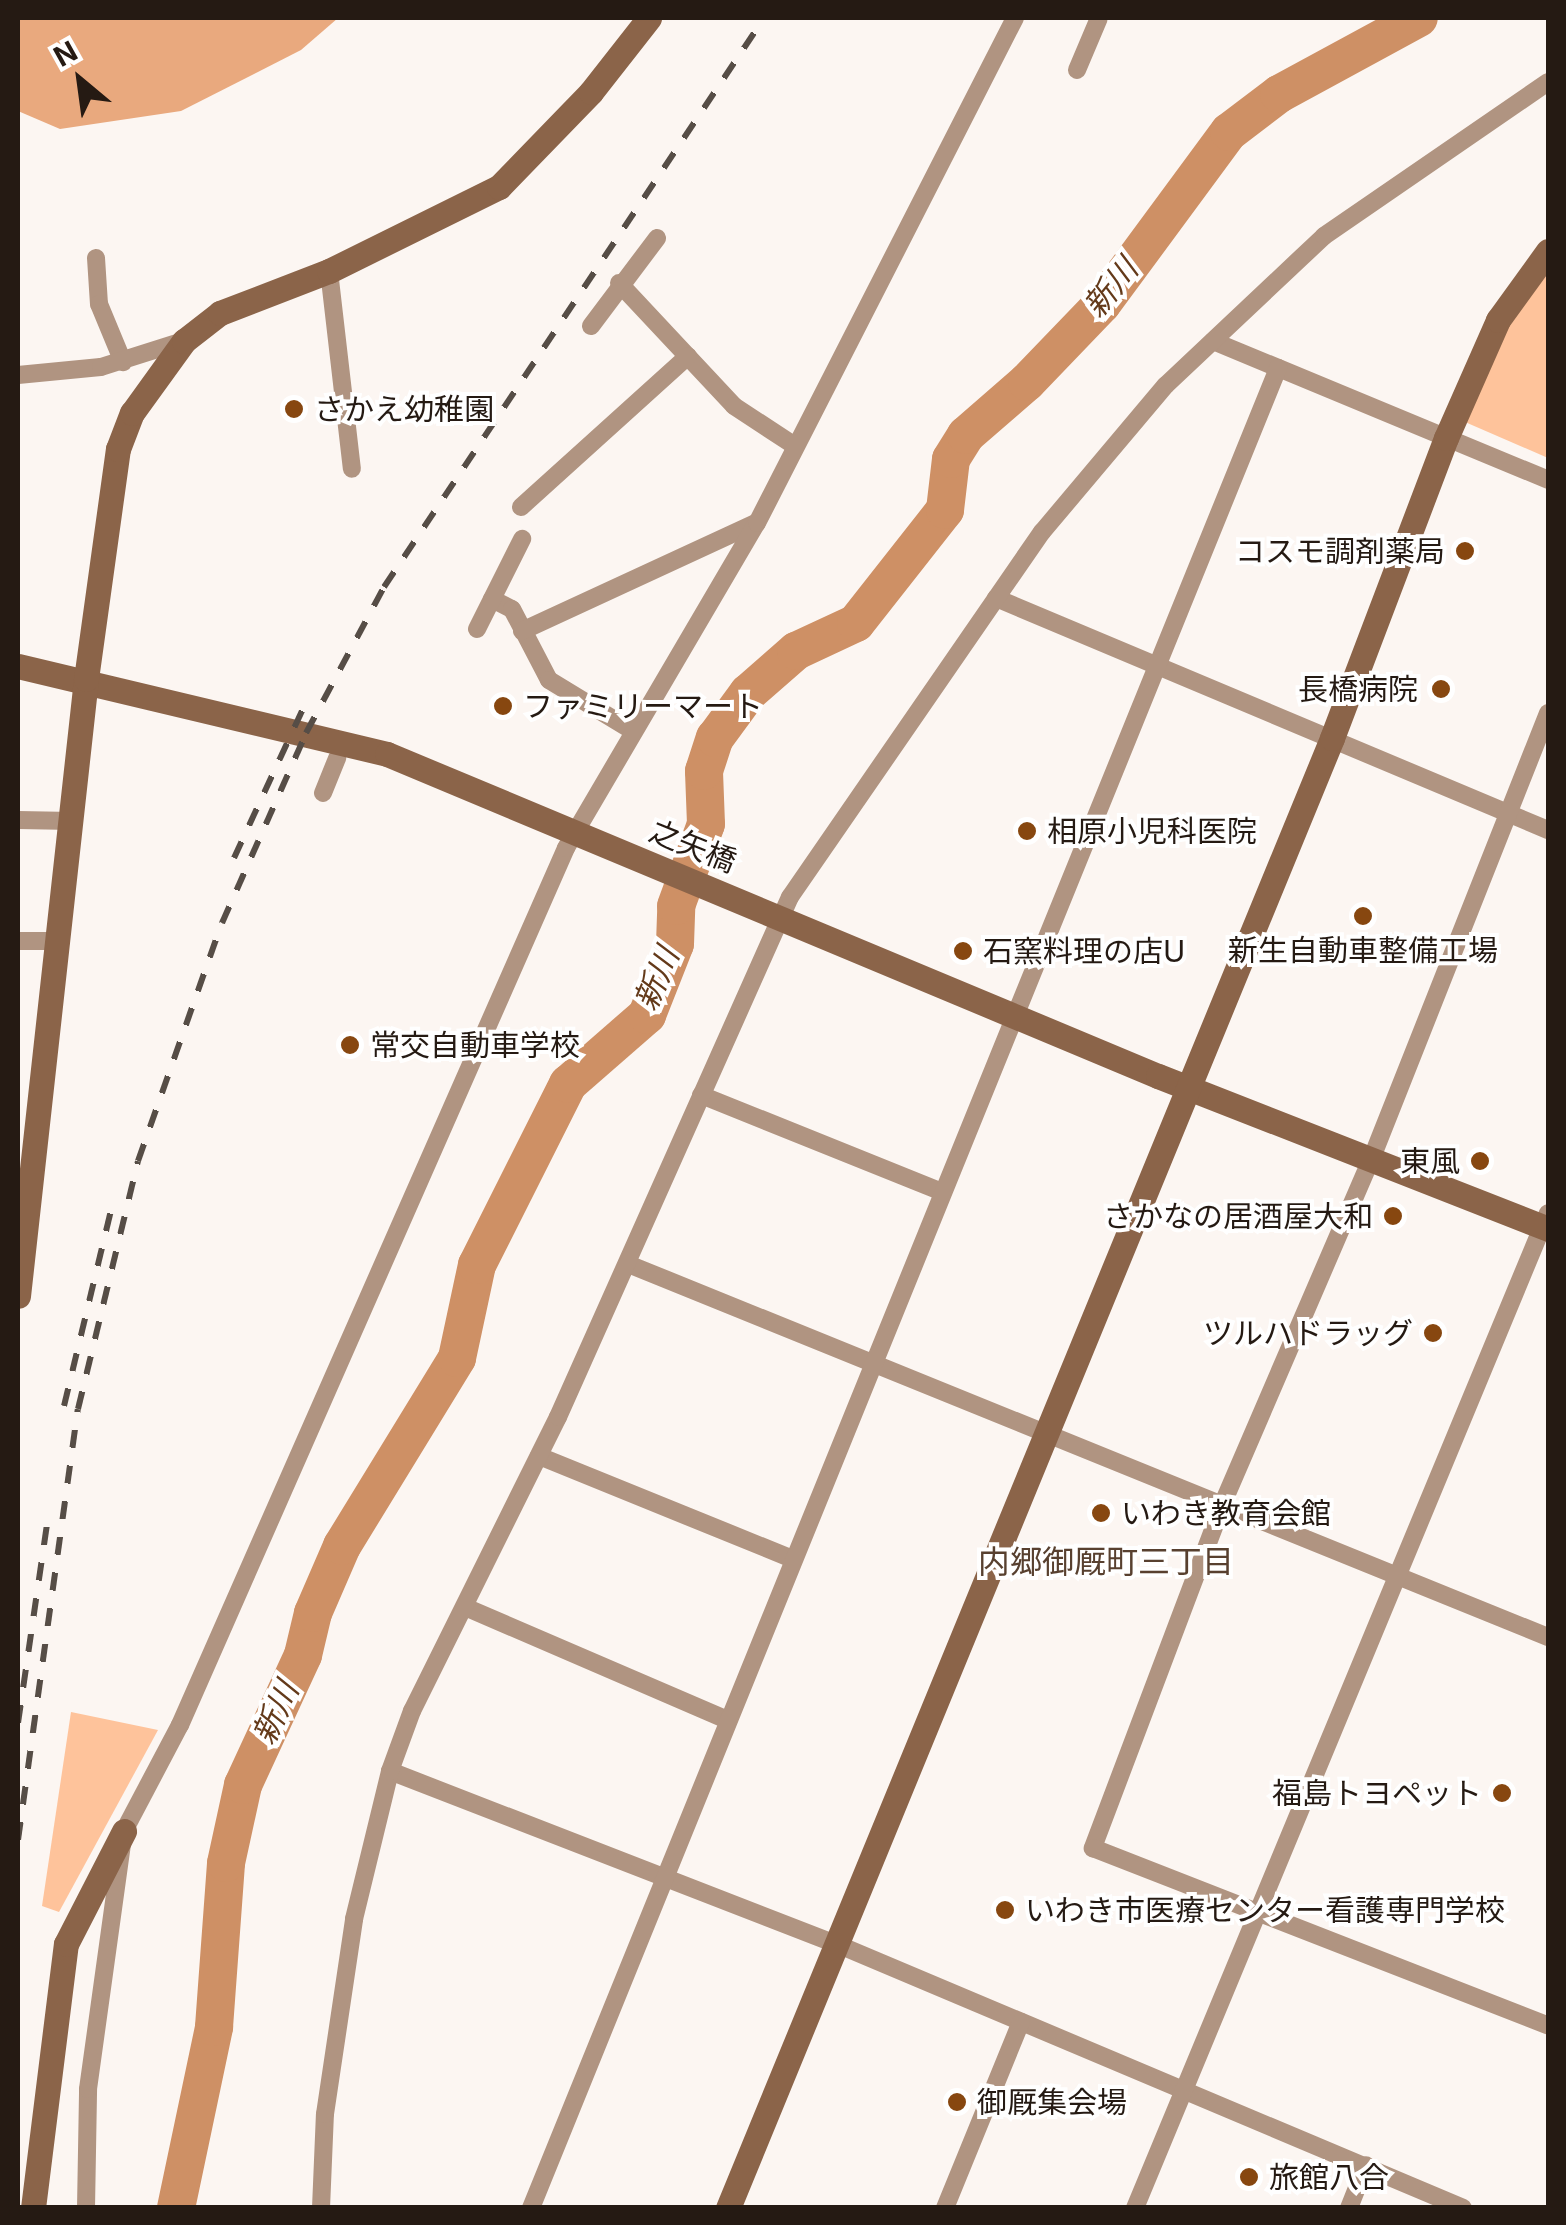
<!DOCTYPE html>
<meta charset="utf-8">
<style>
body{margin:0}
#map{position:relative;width:1566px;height:2225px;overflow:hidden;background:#fcf6f2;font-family:Inter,"Noto Sans JP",sans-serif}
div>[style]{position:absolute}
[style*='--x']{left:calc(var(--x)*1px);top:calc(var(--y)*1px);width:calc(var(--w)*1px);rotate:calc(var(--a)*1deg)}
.green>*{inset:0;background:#fec39b}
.forest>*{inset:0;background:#e9a97e}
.river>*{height:38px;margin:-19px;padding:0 19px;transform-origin:19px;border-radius:19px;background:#ce9065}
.street>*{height:18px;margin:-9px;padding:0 9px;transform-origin:9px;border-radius:9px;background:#b09481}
.secondary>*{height:25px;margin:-12.5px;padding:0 12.5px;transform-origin:12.5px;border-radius:12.5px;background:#8b6449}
.rail>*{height:6px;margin-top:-3px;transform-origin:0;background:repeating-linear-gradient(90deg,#564d46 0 18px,transparent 0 36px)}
.dots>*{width:28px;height:28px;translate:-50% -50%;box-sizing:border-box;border:5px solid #fff;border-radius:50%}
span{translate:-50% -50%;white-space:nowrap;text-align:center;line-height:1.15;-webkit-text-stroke:8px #fff;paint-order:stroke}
.poi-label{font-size:30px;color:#251a13}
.left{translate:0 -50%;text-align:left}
.right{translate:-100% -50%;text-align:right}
.street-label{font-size:30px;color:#251a13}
.water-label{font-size:32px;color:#643a1a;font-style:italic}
.neighbourhood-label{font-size:32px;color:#58402f}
.frame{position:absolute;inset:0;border:20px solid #251a13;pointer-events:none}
.north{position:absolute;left:30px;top:30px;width:100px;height:100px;-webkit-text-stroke:8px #fff;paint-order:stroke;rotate:331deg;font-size:28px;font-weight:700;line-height:40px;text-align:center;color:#251a13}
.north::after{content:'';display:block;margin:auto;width:35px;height:45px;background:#251a13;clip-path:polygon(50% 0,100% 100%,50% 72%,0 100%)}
</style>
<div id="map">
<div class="green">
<i style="clip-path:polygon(1548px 268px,1548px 458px,1465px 422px,1506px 331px)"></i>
<i style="clip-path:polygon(71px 1712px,158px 1730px,59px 1912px,42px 1906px)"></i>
</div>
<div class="forest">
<i style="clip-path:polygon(18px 18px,338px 18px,301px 50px,181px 111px,60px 129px,18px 111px)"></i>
</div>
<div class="river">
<i style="--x:176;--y:2208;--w:185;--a:-78.1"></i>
<i style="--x:214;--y:2027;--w:164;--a:-85.8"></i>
<i style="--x:226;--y:1863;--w:80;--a:-77.7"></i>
<i style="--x:243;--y:1785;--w:143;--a:-65.2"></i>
<i style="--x:303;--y:1655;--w:43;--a:-76.6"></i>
<i style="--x:313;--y:1613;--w:73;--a:-66.6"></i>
<i style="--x:342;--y:1546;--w:220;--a:-58.5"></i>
<i style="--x:457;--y:1358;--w:95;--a:-77.9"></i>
<i style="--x:477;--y:1265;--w:203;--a:-63.3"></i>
<i style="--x:568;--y:1084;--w:105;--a:-41.1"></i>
<i style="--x:647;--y:1015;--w:76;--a:-68.5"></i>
<i style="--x:675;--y:944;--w:38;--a:-88"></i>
<i style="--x:676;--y:906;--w:87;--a:-69.9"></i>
<i style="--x:706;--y:824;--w:53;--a:-92.2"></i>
<i style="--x:704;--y:771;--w:35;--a:-72"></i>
<i style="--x:715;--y:738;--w:56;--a:-53.7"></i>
<i style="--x:748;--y:693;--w:64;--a:-41.2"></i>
<i style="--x:796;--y:651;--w:66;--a:-25"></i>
<i style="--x:856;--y:623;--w:144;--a:-51.8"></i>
<i style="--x:945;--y:510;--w:51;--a:-83.3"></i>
<i style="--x:951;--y:459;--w:28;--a:-58"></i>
<i style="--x:966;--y:435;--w:81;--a:-41"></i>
<i style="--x:1027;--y:382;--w:108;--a:-46.1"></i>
<i style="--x:1102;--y:304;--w:214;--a:-53.6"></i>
<i style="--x:1229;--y:132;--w:63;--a:-37.2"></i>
<i style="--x:1279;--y:94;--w:159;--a:-28.5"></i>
</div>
<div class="street">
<i style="--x:1077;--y:70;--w:56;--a:-67.1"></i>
<i style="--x:96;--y:258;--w:46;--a:86.3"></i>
<i style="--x:99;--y:304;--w:63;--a:67.5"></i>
<i style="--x:329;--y:271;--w:199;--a:83.4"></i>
<i style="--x:619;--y:283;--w:168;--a:46.9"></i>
<i style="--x:734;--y:406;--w:73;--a:33.3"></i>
<i style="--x:591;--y:326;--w:110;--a:-53.1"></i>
<i style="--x:1213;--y:341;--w:363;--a:22.5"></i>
<i style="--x:18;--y:375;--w:83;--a:-5.5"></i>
<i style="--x:101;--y:367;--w:86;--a:-17.6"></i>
<i style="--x:521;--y:507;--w:225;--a:-42.1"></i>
<i style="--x:996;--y:598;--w:599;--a:22.8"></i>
<i style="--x:492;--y:599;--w:22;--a:27"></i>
<i style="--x:512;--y:609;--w:80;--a:62.5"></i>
<i style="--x:549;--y:680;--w:98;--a:31.3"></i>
<i style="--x:477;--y:629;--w:101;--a:-63.4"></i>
<i style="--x:522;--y:631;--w:258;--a:-24.8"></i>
<i style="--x:1548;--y:713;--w:478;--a:111.6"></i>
<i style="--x:1372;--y:1157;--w:380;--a:113.3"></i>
<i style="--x:1222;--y:1506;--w:366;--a:110.7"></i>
<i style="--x:1093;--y:1848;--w:488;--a:21.3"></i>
<i style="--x:323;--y:793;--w:38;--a:-68"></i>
<i style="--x:18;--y:820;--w:55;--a:1"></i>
<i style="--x:18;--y:941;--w:43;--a:0"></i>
<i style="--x:701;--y:1095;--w:260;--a:21.9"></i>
<i style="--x:628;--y:1264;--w:993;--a:22.07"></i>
<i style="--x:539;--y:1456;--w:274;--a:22.1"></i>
<i style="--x:465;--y:1607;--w:286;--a:23.3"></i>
<i style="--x:390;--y:1771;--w:482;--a:21.2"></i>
<i style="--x:839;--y:1945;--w:677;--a:22.85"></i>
<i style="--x:86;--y:2208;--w:119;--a:-89"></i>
<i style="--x:88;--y:2089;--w:260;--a:-82.1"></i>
<i style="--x:124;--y:1831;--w:120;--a:-62.2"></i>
<i style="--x:180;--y:1725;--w:958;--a:-66.24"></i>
<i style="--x:566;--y:848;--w:377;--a:-59.6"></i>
<i style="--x:757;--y:523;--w:567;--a:-62.94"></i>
<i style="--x:321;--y:2208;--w:94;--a:-87.6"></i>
<i style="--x:325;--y:2114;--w:197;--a:-81.5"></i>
<i style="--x:354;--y:1919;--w:152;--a:-76.3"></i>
<i style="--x:390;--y:1771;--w:64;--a:-69.9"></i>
<i style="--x:412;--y:1711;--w:328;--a:-63.6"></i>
<i style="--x:558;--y:1417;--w:569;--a:-65.96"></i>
<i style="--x:790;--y:897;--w:444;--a:-55.4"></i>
<i style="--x:1042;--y:532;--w:192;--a:-49.9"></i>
<i style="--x:1166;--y:385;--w:217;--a:-43.3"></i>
<i style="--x:1324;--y:236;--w:272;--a:-34.5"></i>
<i style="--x:531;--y:2208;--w:1986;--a:-67.9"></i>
<i style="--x:945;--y:2208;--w:201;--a:-67.8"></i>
<i style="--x:1135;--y:2208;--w:1077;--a:-67.46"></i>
<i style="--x:1349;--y:2208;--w:46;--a:-68.4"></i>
</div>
<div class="secondary">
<i style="--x:18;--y:666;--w:379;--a:13.4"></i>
<i style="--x:387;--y:754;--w:836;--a:22.67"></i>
<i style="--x:1158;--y:1076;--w:419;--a:21.4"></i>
<i style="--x:18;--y:1296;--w:621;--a:-83.71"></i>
<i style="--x:86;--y:679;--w:232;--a:-82.1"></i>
<i style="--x:118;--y:449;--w:39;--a:-69"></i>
<i style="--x:132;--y:413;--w:89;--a:-54.2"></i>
<i style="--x:184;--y:341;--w:46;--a:-37.9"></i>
<i style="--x:220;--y:313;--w:117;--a:-21.1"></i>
<i style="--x:329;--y:271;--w:190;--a:-26.3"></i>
<i style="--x:499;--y:187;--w:132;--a:-45.9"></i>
<i style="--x:591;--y:92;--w:94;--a:-51.9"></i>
<i style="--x:33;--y:2208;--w:266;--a:-82.9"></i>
<i style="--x:66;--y:1944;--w:127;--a:-62.8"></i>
<i style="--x:728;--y:2208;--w:1589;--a:-67.66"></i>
<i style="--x:1332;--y:738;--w:321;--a:-69.2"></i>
<i style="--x:1446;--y:438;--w:129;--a:-66.2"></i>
<i style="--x:1498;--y:320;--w:85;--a:-54.1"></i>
</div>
<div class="rail">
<i style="--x:234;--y:858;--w:170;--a:-65.2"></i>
<i style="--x:64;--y:1406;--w:215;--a:-76.5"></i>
<i style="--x:18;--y:1723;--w:215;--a:-81.7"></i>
<i style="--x:18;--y:1840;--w:435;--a:-82.1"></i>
<i style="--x:78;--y:1409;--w:255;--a:-76.4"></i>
<i style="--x:138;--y:1161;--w:252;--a:-70.6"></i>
<i style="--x:222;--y:923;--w:208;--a:-66.1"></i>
<i style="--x:306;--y:733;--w:166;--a:-61.9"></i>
<i style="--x:384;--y:587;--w:684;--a:-56.26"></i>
</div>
<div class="dots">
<i style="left:294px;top:409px;background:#874710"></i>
<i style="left:1465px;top:551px;background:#874710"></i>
<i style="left:1441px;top:689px;background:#874710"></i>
<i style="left:503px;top:706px;background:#874710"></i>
<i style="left:1027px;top:831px;background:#874710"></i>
<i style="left:1363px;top:916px;background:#874710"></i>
<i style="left:963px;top:951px;background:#874710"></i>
<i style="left:350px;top:1045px;background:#874710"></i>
<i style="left:1480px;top:1161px;background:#874710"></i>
<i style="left:1393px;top:1216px;background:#874710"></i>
<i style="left:1433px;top:1333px;background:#874710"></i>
<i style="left:1101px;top:1513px;background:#874710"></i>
<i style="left:1502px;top:1793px;background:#874710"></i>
<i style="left:1005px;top:1910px;background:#874710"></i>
<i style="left:957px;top:2102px;background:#874710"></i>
<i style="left:1249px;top:2177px;background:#874710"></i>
</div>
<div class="poi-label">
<span class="left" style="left:314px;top:409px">さかえ幼稚園</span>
<span class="right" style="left:1445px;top:551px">コスモ調剤薬局</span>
<span class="right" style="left:1418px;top:689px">長橋病院</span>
<span class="left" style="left:523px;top:706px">ファミリーマート</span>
<span class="left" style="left:1047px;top:831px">相原小児科医院</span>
<span style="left:1363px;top:950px">新生自動車整備工場</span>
<span class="left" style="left:983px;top:951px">石窯料理の店U</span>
<span class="left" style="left:370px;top:1045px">常交自動車学校</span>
<span class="right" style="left:1460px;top:1161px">東風</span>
<span class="right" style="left:1373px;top:1216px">さかなの居酒屋大和</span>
<span class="right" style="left:1413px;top:1333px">ツルハドラッグ</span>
<span class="left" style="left:1121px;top:1513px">いわき教育会館</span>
<span class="right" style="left:1482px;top:1793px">福島トヨペット</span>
<span class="left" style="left:1025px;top:1910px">いわき市医療センター看護専門学校</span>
<span class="left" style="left:977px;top:2102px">御厩集会場</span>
<span class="left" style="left:1269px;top:2177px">旅館八合</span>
</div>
<div class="street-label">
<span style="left:693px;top:846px;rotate:22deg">之矢橋</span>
</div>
<div class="water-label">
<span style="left:1111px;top:288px;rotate:-51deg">新川</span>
<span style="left:657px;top:979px;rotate:-67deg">新川</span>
<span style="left:276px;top:1713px;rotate:-65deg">新川</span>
</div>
<div class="neighbourhood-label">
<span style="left:1106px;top:1562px">内郷御厩町三丁目</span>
</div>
<div class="frame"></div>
<div class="north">N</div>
</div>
